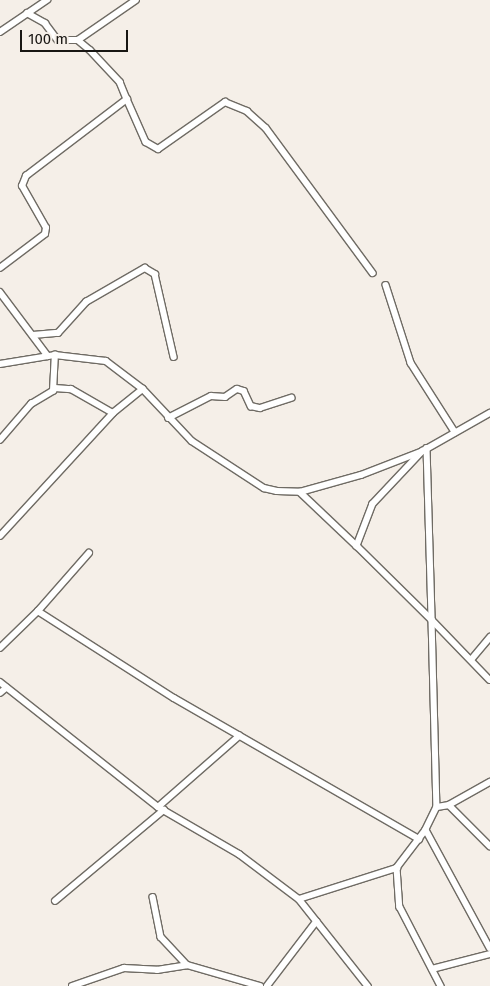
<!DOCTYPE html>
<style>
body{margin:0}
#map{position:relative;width:490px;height:986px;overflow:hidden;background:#f5efe8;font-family:"Fira Sans",sans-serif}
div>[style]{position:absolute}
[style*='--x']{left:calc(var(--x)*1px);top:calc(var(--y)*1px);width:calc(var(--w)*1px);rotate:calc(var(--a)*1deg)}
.roads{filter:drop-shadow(1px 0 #6f6b64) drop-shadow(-1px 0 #6f6b64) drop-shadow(0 1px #6f6b64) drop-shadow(0 -1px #6f6b64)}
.minor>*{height:5.5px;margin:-2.75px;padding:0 2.75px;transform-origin:2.75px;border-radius:2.75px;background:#fff}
span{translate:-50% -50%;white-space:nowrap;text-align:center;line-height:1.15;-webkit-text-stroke:5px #f5efe8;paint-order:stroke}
.scale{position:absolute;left:20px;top:30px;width:108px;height:22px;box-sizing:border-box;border:2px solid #181613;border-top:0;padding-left:6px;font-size:15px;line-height:18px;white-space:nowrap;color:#181613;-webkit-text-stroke:4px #f5efe8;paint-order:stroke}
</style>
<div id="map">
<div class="roads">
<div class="minor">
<i style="--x:27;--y:13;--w:21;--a:29"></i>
<i style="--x:45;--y:23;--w:21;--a:53"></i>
<i style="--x:58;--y:40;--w:20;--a:0"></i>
<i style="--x:78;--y:40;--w:16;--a:40"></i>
<i style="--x:90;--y:50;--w:44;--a:46.8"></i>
<i style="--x:120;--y:82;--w:18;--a:68"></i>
<i style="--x:0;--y:32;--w:57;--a:-34.2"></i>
<i style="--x:78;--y:40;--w:70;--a:-34.6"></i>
<i style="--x:0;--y:268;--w:56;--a:-37.1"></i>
<i style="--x:45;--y:234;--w:6;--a:-81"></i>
<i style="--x:46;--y:228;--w:48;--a:-119.7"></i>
<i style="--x:22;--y:186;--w:11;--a:-68"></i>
<i style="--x:26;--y:176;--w:127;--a:-37.3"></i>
<i style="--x:127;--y:99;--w:47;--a:66.2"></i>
<i style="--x:146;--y:142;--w:14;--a:30"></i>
<i style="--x:158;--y:149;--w:82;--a:-35"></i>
<i style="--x:225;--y:102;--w:24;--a:22"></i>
<i style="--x:247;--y:111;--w:25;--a:42"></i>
<i style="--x:266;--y:128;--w:180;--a:53.6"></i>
<i style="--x:386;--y:285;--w:82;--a:72.2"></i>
<i style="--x:411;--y:363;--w:82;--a:57.5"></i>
<i style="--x:0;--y:292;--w:80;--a:53.1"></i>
<i style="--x:33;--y:335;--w:25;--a:-5"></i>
<i style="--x:58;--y:333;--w:42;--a:-47.9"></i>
<i style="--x:86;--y:302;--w:68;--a:-30"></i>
<i style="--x:145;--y:268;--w:12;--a:31"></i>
<i style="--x:155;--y:274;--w:85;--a:77.1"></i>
<i style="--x:0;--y:364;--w:56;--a:-9.3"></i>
<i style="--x:55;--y:355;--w:51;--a:6.7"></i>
<i style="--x:106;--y:361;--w:46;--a:37.1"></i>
<i style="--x:143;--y:389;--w:71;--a:46.7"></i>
<i style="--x:192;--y:441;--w:86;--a:33.1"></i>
<i style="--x:264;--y:488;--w:13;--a:13"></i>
<i style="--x:277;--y:491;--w:23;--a:2"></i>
<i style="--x:300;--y:492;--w:63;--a:-15.6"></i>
<i style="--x:361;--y:475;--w:66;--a:-21.2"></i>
<i style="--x:423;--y:451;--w:77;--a:-29.6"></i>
<i style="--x:55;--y:388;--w:16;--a:4"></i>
<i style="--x:71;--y:389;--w:48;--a:29.7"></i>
<i style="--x:168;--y:418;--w:48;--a:-27.1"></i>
<i style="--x:211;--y:396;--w:14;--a:4"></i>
<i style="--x:225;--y:397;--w:14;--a:-34"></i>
<i style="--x:237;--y:389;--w:7;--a:16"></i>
<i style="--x:244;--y:391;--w:17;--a:65"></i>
<i style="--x:251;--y:406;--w:9;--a:13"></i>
<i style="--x:260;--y:408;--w:33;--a:-18"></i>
<i style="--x:0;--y:440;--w:48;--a:-49.3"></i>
<i style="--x:31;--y:404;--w:26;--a:-31"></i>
<i style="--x:53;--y:391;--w:36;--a:-87"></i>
<i style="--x:427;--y:448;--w:172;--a:88.3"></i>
<i style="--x:432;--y:620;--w:83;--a:46"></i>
<i style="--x:423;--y:451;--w:73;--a:133.3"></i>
<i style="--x:373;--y:504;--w:45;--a:110.9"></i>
<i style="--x:357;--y:546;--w:105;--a:44.6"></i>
<i style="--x:432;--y:620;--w:187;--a:88.5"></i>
<i style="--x:437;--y:807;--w:25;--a:116"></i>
<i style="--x:426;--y:830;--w:48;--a:127.3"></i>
<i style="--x:397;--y:868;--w:39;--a:86"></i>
<i style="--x:400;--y:907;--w:89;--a:62.6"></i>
<i style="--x:300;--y:492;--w:79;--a:43.5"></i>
<i style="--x:0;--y:536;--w:167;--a:-47.4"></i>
<i style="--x:113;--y:413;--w:38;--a:-39"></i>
<i style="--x:38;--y:611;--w:77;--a:-48.7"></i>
<i style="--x:0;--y:648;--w:53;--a:-44.2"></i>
<i style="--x:38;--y:611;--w:161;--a:32.6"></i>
<i style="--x:174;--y:698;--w:283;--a:29.9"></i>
<i style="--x:471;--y:660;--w:30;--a:-50"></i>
<i style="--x:0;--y:682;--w:201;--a:38.3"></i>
<i style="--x:158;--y:807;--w:94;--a:30.1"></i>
<i style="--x:239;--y:854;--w:75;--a:36.9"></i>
<i style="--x:299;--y:899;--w:103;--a:-17.6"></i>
<i style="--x:0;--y:693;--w:8;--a:-40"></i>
<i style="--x:449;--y:805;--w:47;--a:-29.3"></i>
<i style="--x:158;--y:807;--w:108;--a:-41.2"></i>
<i style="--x:437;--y:807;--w:12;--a:-9"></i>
<i style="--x:449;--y:805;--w:58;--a:45"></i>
<i style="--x:426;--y:830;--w:134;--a:61.5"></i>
<i style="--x:153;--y:897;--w:41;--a:78.7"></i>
<i style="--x:161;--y:937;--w:38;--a:47"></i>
<i style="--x:299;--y:899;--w:111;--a:51.6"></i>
<i style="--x:55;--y:901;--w:142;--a:-39.9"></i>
<i style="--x:432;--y:969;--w:60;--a:-14.5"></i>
<i style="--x:72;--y:986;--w:55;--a:-19.1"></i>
<i style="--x:124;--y:968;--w:33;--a:3"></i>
<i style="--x:157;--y:970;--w:30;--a:-9"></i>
<i style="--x:187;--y:965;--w:76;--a:16"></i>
<i style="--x:267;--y:986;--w:81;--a:-52.6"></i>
</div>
</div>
<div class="scale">100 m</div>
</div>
